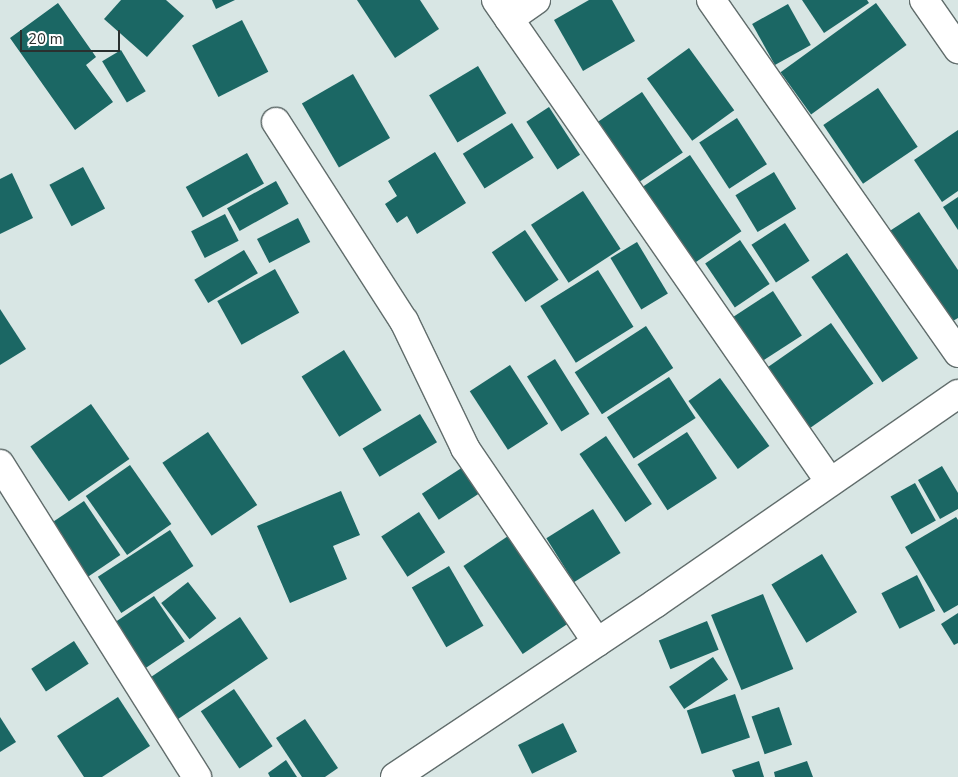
<!DOCTYPE html>
<style>
body{margin:0}
#map{position:relative;width:958px;height:777px;overflow:hidden;background:#d8e6e4;font-family:"Nunito Sans",sans-serif}
div>[style]{position:absolute}
[style*='--x']{left:calc(var(--x)*1px);top:calc(var(--y)*1px);width:calc(var(--w)*1px);rotate:calc(var(--a)*1deg)}
.building>*{inset:0;background:#1b6764;transform-origin:0 0}
.roads{filter:drop-shadow(1px 0 #616d6c) drop-shadow(-1px 0 #616d6c) drop-shadow(0 1px #616d6c) drop-shadow(0 -1px #616d6c)}
.minor>*{height:28px;margin:-14px;padding:0 14px;transform-origin:14px;border-radius:14px;background:#fff}
span{translate:-50% -50%;white-space:nowrap;text-align:center;line-height:1.15;-webkit-text-stroke:5px #fff;paint-order:stroke}
.scale{position:absolute;left:20px;top:30px;width:100px;height:22px;box-sizing:border-box;border:2px solid #2a302f;border-top:0;padding-left:6px;font-size:15px;line-height:18px;white-space:nowrap;color:#2a302f;-webkit-text-stroke:4px #fff;paint-order:stroke}
</style>
<div id="map">
<div class="building">
<i style="clip-path:polygon(121px 0,166px 0,184px 16px,147px 57px,104px 19px)"></i>
<i style="clip-path:polygon(212px 0,235px 0,216px 9px)"></i>
<i style="clip-path:polygon(357px 0,420px 0,439px 29px,395px 58px)"></i>
<i style="clip-path:polygon(589px 0,612px 0,635px 41px,583px 71px,554px 20px)"></i>
<i style="clip-path:polygon(802px 0,867px 0,869px 3px,824px 33px)"></i>
<i style="clip-path:polygon(58px 3px,96px 57px,86px 65px,113px 102px,75px 130px,10px 38px)"></i>
<i style="left:876px;top:3px;width:52px;height:118px;rotate:54deg"></i>
<i style="left:788px;top:4px;width:47px;height:41px;rotate:61deg"></i>
<i style="left:242px;top:20px;width:58px;height:56px;rotate:63deg"></i>
<i style="left:689px;top:48px;width:77px;height:52px;rotate:54deg"></i>
<i style="left:121px;top:50px;width:48px;height:22px;rotate:59deg"></i>
<i style="left:478px;top:66px;width:55px;height:57px;rotate:59deg"></i>
<i style="left:353px;top:74px;width:74px;height:59px;rotate:60deg"></i>
<i style="left:878px;top:88px;width:71px;height:66px;rotate:56deg"></i>
<i style="left:642px;top:92px;width:73px;height:58px;rotate:56deg"></i>
<i style="left:549px;top:107px;width:57px;height:27px;rotate:57deg"></i>
<i style="left:737px;top:118px;width:55px;height:45px;rotate:57deg"></i>
<i style="left:512px;top:123px;width:41px;height:58px;rotate:58deg"></i>
<i style="clip-path:polygon(958px 130px,958px 191px,942px 202px,914px 160px)"></i>
<i style="clip-path:polygon(435px 152px,466px 203px,417px 234px,407px 216px,397px 223px,385px 204px,397px 196px,388px 181px)"></i>
<i style="left:247px;top:153px;width:35px;height:70px;rotate:61deg"></i>
<i style="left:690px;top:155px;width:92px;height:61px;rotate:56deg"></i>
<i style="left:83px;top:167px;width:47px;height:38px;rotate:62deg"></i>
<i style="left:774px;top:172px;width:43px;height:45px;rotate:59deg"></i>
<i style="clip-path:polygon(12px 173px,33px 218px,0 234px,0 179px)"></i>
<i style="left:276px;top:181px;width:26px;height:56px;rotate:61deg"></i>
<i style="left:583px;top:191px;width:69px;height:62px;rotate:57deg"></i>
<i style="clip-path:polygon(958px 197px,958px 230px,943px 207px)"></i>
<i style="clip-path:polygon(919px 212px,958px 270px,958px 318px,946px 325px,885px 234px)"></i>
<i style="left:225px;top:214px;width:30px;height:38px;rotate:63deg"></i>
<i style="left:298px;top:218px;width:27px;height:46px;rotate:63deg"></i>
<i style="left:785px;top:223px;width:45px;height:40px;rotate:57deg"></i>
<i style="left:525px;top:230px;width:60px;height:40px;rotate:56deg"></i>
<i style="left:740px;top:240px;width:53px;height:42px;rotate:56deg"></i>
<i style="left:637px;top:242px;width:60px;height:31px;rotate:59deg"></i>
<i style="left:244px;top:250px;width:27px;height:58px;rotate:59deg"></i>
<i style="left:847px;top:253px;width:127px;height:43px;rotate:56deg"></i>
<i style="left:275px;top:269px;width:50px;height:66px;rotate:61deg"></i>
<i style="left:598px;top:270px;width:67px;height:68px;rotate:58deg"></i>
<i style="left:773px;top:291px;width:53px;height:54px;rotate:57deg"></i>
<i style="clip-path:polygon(0 309px,26px 349px,0 365px)"></i>
<i style="left:831px;top:323px;width:74px;height:83px;rotate:55deg"></i>
<i style="left:646px;top:326px;width:50px;height:85px;rotate:57deg"></i>
<i style="left:344px;top:350px;width:71px;height:50px;rotate:58deg"></i>
<i style="left:555px;top:359px;width:65px;height:33px;rotate:58deg"></i>
<i style="left:510px;top:365px;width:70px;height:48px;rotate:57deg"></i>
<i style="left:669px;top:377px;width:49px;height:74px;rotate:57deg"></i>
<i style="left:720px;top:378px;width:84px;height:39px;rotate:54deg"></i>
<i style="left:91px;top:404px;width:67px;height:74px;rotate:55deg"></i>
<i style="left:420px;top:414px;width:33px;height:67px;rotate:59deg"></i>
<i style="left:208px;top:432px;width:88px;height:55px;rotate:56deg"></i>
<i style="left:687px;top:432px;width:55px;height:59px;rotate:57deg"></i>
<i style="left:606px;top:436px;width:82px;height:32px;rotate:56deg"></i>
<i style="left:130px;top:465px;width:72px;height:54px;rotate:55deg"></i>
<i style="clip-path:polygon(942px 466px,958px 493px,958px 509px,940px 519px,918px 480px)"></i>
<i style="left:463px;top:467px;width:31px;height:49px;rotate:57deg"></i>
<i style="left:915px;top:483px;width:43px;height:28px;rotate:61deg"></i>
<i style="clip-path:polygon(341px 491px,360px 535px,333px 546px,347px 579px,290px 603px,257px 526px)"></i>
<i style="left:84px;top:501px;width:65px;height:48px;rotate:56deg"></i>
<i style="left:593px;top:509px;width:52px;height:55px;rotate:58deg"></i>
<i style="left:419px;top:512px;width:48px;height:45px;rotate:57deg"></i>
<i style="clip-path:polygon(956px 517px,958px 520px,958px 605px,944px 613px,905px 547px)"></i>
<i style="left:170px;top:530px;width:43px;height:86px;rotate:57deg"></i>
<i style="left:514px;top:532px;width:106px;height:61px;rotate:56deg"></i>
<i style="left:822px;top:554px;width:68px;height:59px;rotate:59deg"></i>
<i style="left:449px;top:566px;width:69px;height:43px;rotate:60deg"></i>
<i style="left:917px;top:575px;width:40px;height:40px;rotate:63deg"></i>
<i style="left:188px;top:582px;width:46px;height:34px;rotate:52deg"></i>
<i style="left:763px;top:594px;width:81px;height:56px;rotate:68deg"></i>
<i style="left:154px;top:596px;width:55px;height:52px;rotate:56deg"></i>
<i style="clip-path:polygon(958px 613px,958px 643px,954px 645px,941px 624px)"></i>
<i style="left:240px;top:617px;width:50px;height:115px;rotate:56deg"></i>
<i style="left:707px;top:621px;width:31px;height:52px;rotate:68deg"></i>
<i style="left:74px;top:641px;width:27px;height:51px;rotate:57deg"></i>
<i style="left:713px;top:657px;width:27px;height:53px;rotate:56deg"></i>
<i style="left:234px;top:689px;width:69px;height:40px;rotate:56deg"></i>
<i style="left:735px;top:694px;width:46px;height:51px;rotate:71deg"></i>
<i style="clip-path:polygon(118px 697px,150px 746px,102px 777px,84px 777px,57px 736px)"></i>
<i style="left:779px;top:707px;width:40px;height:29px;rotate:71deg"></i>
<i style="clip-path:polygon(0 717px,16px 742px,0 752px)"></i>
<i style="clip-path:polygon(305px 719px,338px 768px,325px 777px,302px 777px,276px 738px)"></i>
<i style="left:563px;top:723px;width:32px;height:50px;rotate:64deg"></i>
<i style="clip-path:polygon(286px 760px,297px 777px,270px 777px,268px 773px)"></i>
<i style="clip-path:polygon(759px 761px,764px 777px,735px 777px,732px 770px)"></i>
<i style="clip-path:polygon(807px 761px,813px 777px,775px 777px,774px 772px)"></i>
</div>
<div class="roads">
<div class="minor">
<i style="--x:496;--y:0;--w:586;--a:55.28"></i>
<i style="--x:711;--y:0;--w:431;--a:55"></i>
<i style="--x:924;--y:0;--w:60;--a:55.2"></i>
<i style="--x:509;--y:19;--w:33;--a:-35"></i>
<i style="--x:276;--y:122;--w:237;--a:57.3"></i>
<i style="--x:404;--y:321;--w:141;--a:64.3"></i>
<i style="--x:465;--y:448;--w:235;--a:55.8"></i>
<i style="--x:0;--y:464;--w:370;--a:57.8"></i>
<i style="--x:395;--y:777;--w:314;--a:-33.7"></i>
<i style="--x:656;--y:603;--w:367;--a:-34.7"></i>
</div>
</div>
<div class="scale">20 m</div>
</div>
